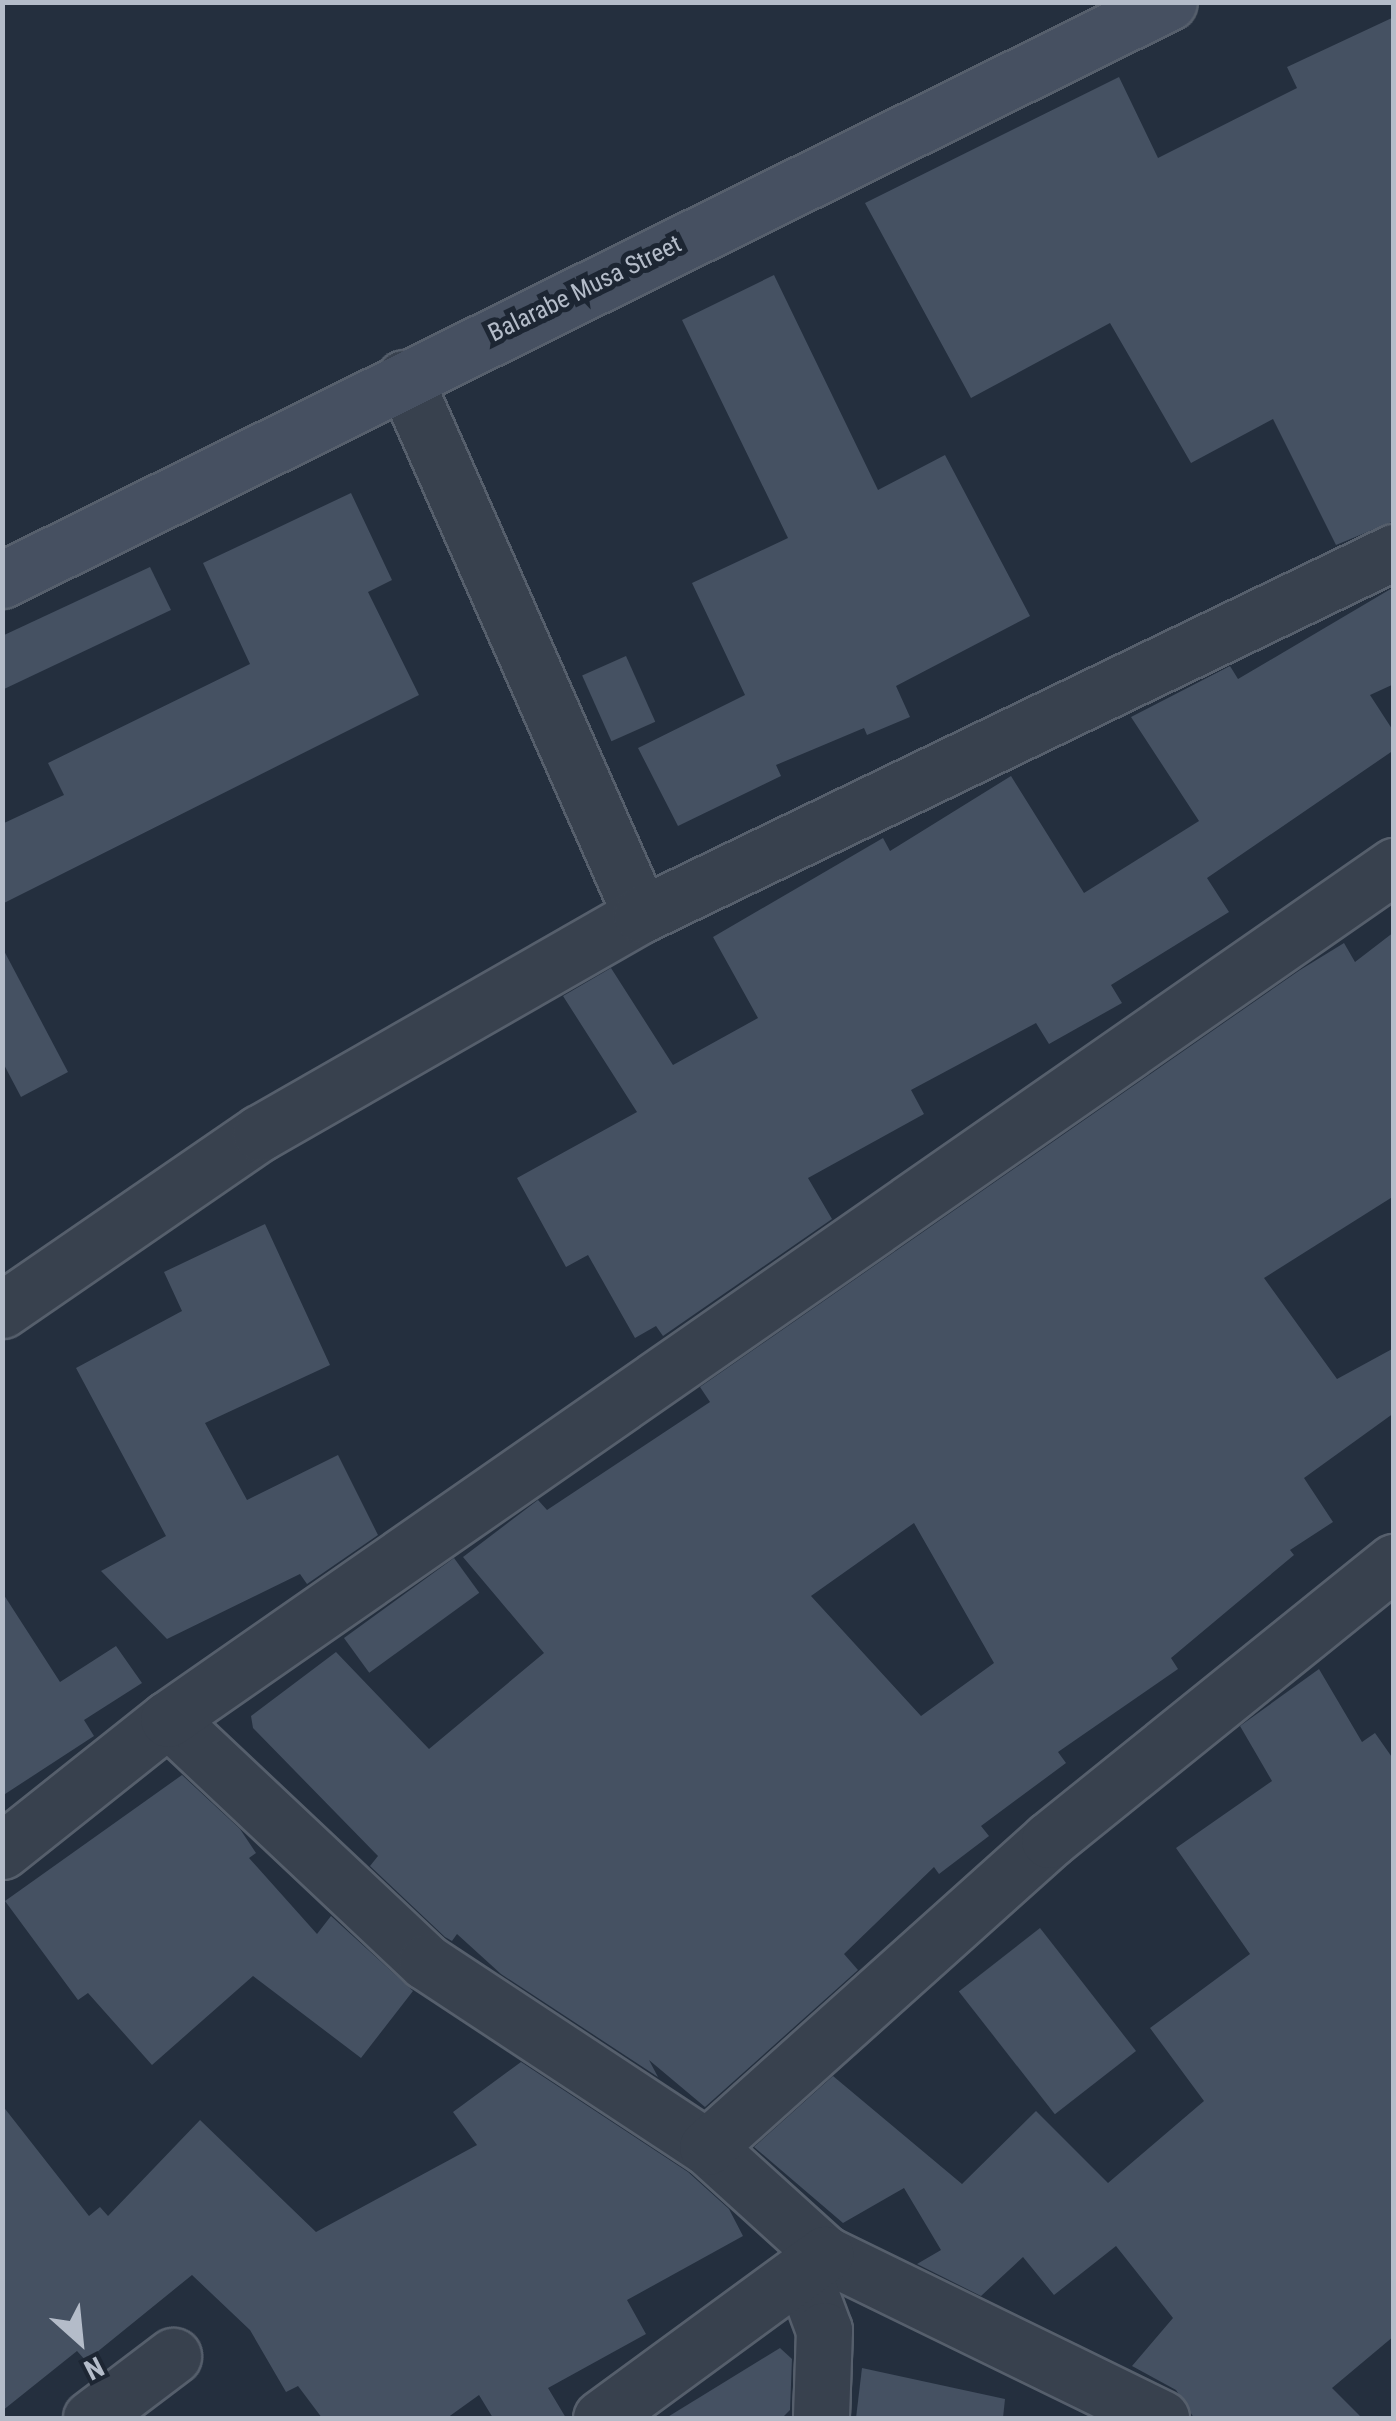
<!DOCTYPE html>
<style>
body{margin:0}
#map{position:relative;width:1396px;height:2421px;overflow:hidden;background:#242f3e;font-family:"Roboto Condensed",sans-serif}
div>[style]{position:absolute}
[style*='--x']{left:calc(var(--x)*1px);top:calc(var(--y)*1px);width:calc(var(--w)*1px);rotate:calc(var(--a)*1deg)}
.building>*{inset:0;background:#455162;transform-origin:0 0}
.roads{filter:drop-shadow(2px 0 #565f6c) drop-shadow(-2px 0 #565f6c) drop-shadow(0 2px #565f6c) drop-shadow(0 -2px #565f6c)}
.street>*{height:55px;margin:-27.5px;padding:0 27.5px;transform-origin:27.5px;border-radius:27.5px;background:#38414e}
.secondary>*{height:55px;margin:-27.5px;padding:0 27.5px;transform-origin:27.5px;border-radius:27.5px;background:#465061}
span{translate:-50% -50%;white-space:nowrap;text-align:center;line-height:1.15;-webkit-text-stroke:10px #1d2633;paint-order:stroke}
.street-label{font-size:25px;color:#b4bcc9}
.frame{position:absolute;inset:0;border:5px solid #b4bcc9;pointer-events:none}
.north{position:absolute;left:30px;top:2291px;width:100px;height:100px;-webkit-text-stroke:8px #1d2633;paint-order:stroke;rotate:153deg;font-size:28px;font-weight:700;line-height:40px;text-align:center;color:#b4bcc9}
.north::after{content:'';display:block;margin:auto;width:35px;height:45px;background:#b4bcc9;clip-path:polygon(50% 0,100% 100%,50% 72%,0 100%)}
</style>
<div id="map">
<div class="building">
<i style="clip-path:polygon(1394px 17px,1394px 521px,1336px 545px,1273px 419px,1191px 463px,1110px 323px,971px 398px,865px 203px,1119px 77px,1158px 158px,1297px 88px,1287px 67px)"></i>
<i style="clip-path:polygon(774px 275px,878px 490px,945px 455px,1030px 616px,896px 686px,910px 717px,867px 735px,864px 728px,776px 765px,781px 776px,678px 826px,638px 748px,745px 695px,692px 583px,788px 538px,682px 320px)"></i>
<i style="clip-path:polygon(351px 493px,392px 580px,368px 592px,419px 695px,2px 904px,2px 824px,64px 795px,48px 763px,250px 664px,203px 563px)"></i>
<i style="clip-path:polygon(150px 567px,171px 610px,2px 690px,2px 636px)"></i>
<i style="clip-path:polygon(1394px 587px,1394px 684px,1370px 695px,1394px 732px,1394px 750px,1207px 878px,1229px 912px,1111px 985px,1122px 1003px,1049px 1044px,1036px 1023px,911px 1090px,924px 1114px,808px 1178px,832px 1219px,663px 1336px,656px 1326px,635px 1338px,588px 1255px,566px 1267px,517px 1178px,637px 1112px,563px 996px,611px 968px,673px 1065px,758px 1018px,713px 937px,883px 838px,890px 851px,1011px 776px,1084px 893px,1199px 821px,1131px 717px,1230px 666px,1238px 679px)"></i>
<i style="left:626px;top:656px;width:72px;height:48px;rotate:66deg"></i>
<i style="clip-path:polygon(evenodd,1394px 932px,1394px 1196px,1264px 1278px,1337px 1379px,1394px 1348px,1394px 1413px,1304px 1478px,1333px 1522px,1290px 1550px,1294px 1555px,1171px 1658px,1178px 1669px,1058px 1752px,1066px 1763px,981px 1826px,989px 1836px,939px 1874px,934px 1867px,844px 1954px,858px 1970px,705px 2107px,649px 2060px,658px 2077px,501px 1974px,457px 1934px,452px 1941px,445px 1937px,370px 1866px,378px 1856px,253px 1728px,251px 1716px,336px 1652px,429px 1749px,544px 1653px,463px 1557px,538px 1500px,547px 1510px,710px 1402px,700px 1387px,1300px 970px,1344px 943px,1355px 962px,1394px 932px,914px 1523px,994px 1663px,921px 1716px,811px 1596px,914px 1523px)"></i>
<i style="clip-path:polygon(2px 947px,68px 1072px,21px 1097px,2px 1061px)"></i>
<i style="clip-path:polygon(265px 1224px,330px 1365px,205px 1423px,247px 1500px,338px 1455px,378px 1535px,307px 1584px,300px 1574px,167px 1639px,101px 1571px,166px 1536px,76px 1368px,182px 1311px,164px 1272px)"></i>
<i style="left:454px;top:1558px;width:43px;height:136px;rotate:54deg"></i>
<i style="clip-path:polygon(2px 1592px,60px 1682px,116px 1646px,142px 1683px,84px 1720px,94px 1736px,2px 1796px)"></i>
<i style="clip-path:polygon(1319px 1669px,1362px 1742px,1375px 1733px,1394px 1760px,1394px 2336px,1332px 2388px,1362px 2418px,1194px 2418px,1176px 2390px,1132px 2366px,1173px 2318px,1116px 2246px,1054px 2295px,1023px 2257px,981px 2296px,917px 2264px,941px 2250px,904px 2188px,843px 2223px,754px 2147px,833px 2076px,962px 2184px,1036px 2111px,1108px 2183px,1204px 2101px,1150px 2028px,1250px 1954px,1176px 1848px,1272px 1781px,1240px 1726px)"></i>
<i style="clip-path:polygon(182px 1775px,240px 1829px,256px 1853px,249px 1858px,317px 1934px,331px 1916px,413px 1991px,361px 2058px,253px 1976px,152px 2065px,88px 1993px,78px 2000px,5px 1901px)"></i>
<i style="left:1040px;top:1928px;width:156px;height:103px;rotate:52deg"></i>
<i style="clip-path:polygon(521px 2062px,688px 2172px,729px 2209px,743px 2236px,627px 2300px,646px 2334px,548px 2388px,566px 2418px,493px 2418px,479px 2395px,447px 2418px,322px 2418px,298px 2386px,286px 2392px,250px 2330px,192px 2275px,86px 2361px,77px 2351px,2px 2411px,2px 2105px,89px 2216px,100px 2207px,108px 2216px,200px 2120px,316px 2232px,477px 2145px,453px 2112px)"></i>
<i style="clip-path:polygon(780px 2348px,792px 2359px,790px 2410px,782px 2418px,666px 2418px)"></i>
<i style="clip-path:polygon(862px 2368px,1005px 2399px,1003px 2418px,856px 2418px)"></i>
</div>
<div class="roads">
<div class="street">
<i style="--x:404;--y:378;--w:587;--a:66.19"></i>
<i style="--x:2;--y:1310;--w:313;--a:-34.5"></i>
<i style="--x:260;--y:1133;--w:439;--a:-29.8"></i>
<i style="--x:641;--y:915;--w:836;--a:-25.74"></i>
<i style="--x:168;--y:1719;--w:354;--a:43.3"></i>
<i style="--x:426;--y:1962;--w:336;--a:33.4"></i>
<i style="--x:707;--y:2147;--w:159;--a:42.2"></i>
<i style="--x:825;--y:2254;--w:374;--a:26"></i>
<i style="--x:2;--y:1851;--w:212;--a:-38.5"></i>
<i style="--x:168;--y:1719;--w:1494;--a:-34.83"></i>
<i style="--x:707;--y:2147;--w:460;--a:-41.9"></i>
<i style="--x:1049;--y:1840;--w:443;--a:-38.9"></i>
<i style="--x:802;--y:2271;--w:63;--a:69.6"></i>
<i style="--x:824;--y:2330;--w:88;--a:92"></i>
<i style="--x:91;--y:2418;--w:103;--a:-37.1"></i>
<i style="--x:601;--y:2418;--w:278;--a:-36.2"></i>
</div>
<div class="secondary">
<i style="--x:2;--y:580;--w:1302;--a:-26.35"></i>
</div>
</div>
<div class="street-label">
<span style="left:585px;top:289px;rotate:-26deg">Balarabe Musa Street</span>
</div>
<div class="frame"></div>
<div class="north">N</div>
</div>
